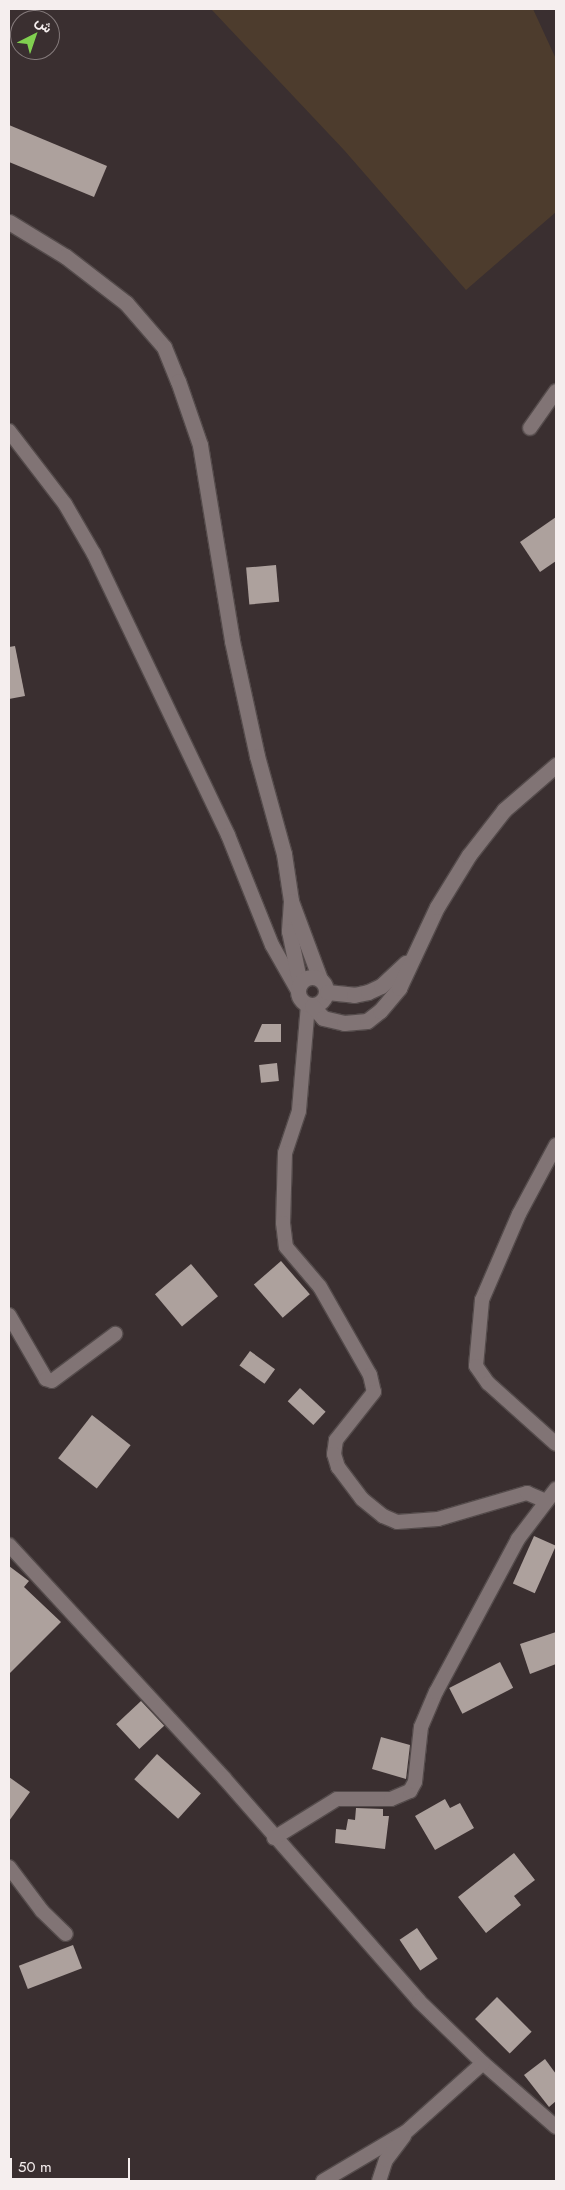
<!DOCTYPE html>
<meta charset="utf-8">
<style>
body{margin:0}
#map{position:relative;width:565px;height:2190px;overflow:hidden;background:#3a2f30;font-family:Jost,Vazirmatn,sans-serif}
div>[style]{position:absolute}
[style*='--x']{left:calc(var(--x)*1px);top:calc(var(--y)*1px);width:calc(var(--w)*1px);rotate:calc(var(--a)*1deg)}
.green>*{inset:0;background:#4d3c2d}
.building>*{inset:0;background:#ada19d;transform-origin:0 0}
.roads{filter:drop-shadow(1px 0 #544b4b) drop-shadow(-1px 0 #544b4b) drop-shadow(0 1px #544b4b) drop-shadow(0 -1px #544b4b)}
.street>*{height:14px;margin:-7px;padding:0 7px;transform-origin:7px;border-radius:7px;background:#817475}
.secondary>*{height:15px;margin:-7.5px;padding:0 7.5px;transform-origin:7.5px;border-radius:7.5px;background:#817475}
.secondary>.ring{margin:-7.5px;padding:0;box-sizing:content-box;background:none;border:15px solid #817475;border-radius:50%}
span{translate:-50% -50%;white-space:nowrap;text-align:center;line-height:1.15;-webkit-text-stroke:5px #3a2f30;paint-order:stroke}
.frame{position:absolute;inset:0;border:10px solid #f5eeee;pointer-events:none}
.north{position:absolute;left:10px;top:10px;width:50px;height:50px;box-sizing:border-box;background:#3a2f30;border:1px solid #857b7c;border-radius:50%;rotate:41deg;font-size:14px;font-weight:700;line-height:20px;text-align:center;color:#f5eeee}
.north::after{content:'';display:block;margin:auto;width:18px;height:22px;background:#81d050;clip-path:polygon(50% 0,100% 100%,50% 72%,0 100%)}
.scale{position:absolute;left:10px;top:2158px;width:120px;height:22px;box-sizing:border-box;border:2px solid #f5eeee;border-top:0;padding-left:6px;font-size:15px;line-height:18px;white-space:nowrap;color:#f5eeee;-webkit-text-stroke:4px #3a2f30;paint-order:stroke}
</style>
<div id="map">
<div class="green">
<i style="clip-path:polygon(211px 9px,533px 9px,556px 59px,556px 212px,466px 290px,344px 150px)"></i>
</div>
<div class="building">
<i style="clip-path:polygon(9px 125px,107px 166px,94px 197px,9px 162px)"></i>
<i style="clip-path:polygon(556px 517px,556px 561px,540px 572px,520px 542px)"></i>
<i style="left:276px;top:565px;width:37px;height:30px;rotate:85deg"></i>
<i style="clip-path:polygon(15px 646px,25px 696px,9px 699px,9px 647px)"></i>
<i style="clip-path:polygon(262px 1024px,281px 1024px,281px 1042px,254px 1042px)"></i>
<i style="left:277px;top:1063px;width:18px;height:18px;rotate:84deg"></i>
<i style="left:281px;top:1261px;width:44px;height:36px;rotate:49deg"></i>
<i style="left:191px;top:1264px;width:42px;height:47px;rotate:50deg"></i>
<i style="left:250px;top:1351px;width:31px;height:18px;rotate:36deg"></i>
<i style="left:300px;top:1388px;width:35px;height:18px;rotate:43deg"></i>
<i style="left:92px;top:1415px;width:49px;height:55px;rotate:38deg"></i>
<i style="left:534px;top:1536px;width:24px;height:52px;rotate:24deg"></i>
<i style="clip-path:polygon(9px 1566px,29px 1581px,24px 1587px,61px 1622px,9px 1674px)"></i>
<i style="clip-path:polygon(556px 1632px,556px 1664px,530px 1674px,520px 1644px)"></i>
<i style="left:500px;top:1662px;width:29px;height:57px;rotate:63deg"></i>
<i style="left:141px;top:1701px;width:34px;height:34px;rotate:47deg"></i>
<i style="clip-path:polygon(381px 1737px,410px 1745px,406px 1779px,372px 1769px)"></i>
<i style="left:157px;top:1754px;width:59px;height:34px;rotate:42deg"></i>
<i style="clip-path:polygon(9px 1777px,30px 1792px,9px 1821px)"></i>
<i style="clip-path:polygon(445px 1799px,450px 1808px,460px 1803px,474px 1828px,435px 1850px,415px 1816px)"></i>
<i style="clip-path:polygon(356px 1808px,383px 1809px,383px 1816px,389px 1816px,385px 1849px,335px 1843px,336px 1829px,346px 1830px,348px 1819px,355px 1820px)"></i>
<i style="clip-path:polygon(514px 1853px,535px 1880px,514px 1896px,521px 1905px,486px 1933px,458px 1897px)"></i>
<i style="left:417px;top:1928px;width:37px;height:21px;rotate:56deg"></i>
<i style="left:73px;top:1945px;width:25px;height:58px;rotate:69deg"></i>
<i style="left:497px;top:1997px;width:49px;height:31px;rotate:45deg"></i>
<i style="clip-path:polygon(545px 2059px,556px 2074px,556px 2101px,549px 2107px,524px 2075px)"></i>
</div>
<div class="roads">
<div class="street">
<i style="--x:530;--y:428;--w:45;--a:-54.9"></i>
<i style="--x:9;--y:431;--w:92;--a:52.5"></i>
<i style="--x:65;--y:504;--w:58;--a:59.9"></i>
<i style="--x:94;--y:554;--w:311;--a:64.5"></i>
<i style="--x:228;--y:835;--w:118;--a:68.2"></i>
<i style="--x:272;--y:945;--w:53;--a:60.5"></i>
<i style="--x:308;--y:1005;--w:106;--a:94.9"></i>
<i style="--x:299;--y:1111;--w:44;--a:108.4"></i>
<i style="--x:285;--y:1153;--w:70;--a:91.6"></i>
<i style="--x:283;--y:1223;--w:24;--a:83"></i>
<i style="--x:286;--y:1247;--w:52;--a:49.6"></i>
<i style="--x:320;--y:1287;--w:101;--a:60.4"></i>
<i style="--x:370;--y:1375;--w:17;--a:77"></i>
<i style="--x:374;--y:1392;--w:61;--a:128.4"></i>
<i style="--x:336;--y:1440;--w:14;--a:98"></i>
<i style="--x:334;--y:1454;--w:14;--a:73"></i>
<i style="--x:338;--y:1467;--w:40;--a:53"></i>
<i style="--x:362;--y:1499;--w:27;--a:39"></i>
<i style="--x:383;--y:1516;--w:15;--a:23"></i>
<i style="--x:397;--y:1522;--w:41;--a:-4.2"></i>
<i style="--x:438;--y:1519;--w:93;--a:-16.3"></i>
<i style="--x:527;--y:1493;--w:21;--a:23"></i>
<i style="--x:556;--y:1145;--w:78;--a:118.2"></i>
<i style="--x:519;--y:1214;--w:94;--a:113.3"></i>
<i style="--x:482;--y:1300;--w:66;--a:95.2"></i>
<i style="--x:476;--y:1366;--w:21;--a:55"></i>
<i style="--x:488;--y:1383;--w:91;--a:41.9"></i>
<i style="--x:9;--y:1315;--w:74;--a:60"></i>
<i style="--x:46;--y:1379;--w:6;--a:18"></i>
<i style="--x:52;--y:1381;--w:79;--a:-36.7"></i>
<i style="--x:9;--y:1545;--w:317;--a:47.3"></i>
<i style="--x:224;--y:1778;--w:296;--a:48.8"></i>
<i style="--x:419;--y:2001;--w:89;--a:44.1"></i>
<i style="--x:483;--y:2063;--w:97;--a:41.2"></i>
<i style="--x:274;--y:1838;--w:74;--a:-31.8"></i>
<i style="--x:337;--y:1799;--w:54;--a:0"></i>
<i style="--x:391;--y:1799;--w:21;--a:-23"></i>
<i style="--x:410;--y:1791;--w:10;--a:-61"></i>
<i style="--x:415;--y:1782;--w:55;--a:-83.8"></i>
<i style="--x:421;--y:1727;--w:38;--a:-67"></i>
<i style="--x:436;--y:1692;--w:174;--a:-61.8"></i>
<i style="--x:518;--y:1539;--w:63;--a:-52.8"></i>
<i style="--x:9;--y:1867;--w:55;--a:53.1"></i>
<i style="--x:42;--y:1911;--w:33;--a:44"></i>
<i style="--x:323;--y:2181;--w:96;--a:-30.6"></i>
<i style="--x:406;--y:2132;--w:103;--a:-41.9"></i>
<i style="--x:379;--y:2181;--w:22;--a:-72"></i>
<i style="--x:386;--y:2160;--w:30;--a:-53"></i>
</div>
<div class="secondary">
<i style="--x:9;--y:222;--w:66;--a:31.3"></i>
<i style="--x:65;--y:256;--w:77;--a:37.6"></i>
<i style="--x:126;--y:303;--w:58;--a:49.2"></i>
<i style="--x:164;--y:347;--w:37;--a:68"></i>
<i style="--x:178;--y:381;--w:68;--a:71"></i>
<i style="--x:200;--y:445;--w:199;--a:80.7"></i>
<i style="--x:232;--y:641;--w:118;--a:77.7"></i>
<i style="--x:257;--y:756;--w:102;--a:74.6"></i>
<i style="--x:284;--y:854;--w:48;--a:81.5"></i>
<i style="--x:291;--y:901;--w:30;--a:94"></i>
<i style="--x:289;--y:931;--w:54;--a:78.3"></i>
<i style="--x:291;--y:901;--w:83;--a:69.6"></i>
<i class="ring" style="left:298px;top:977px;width:13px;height:13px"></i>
<i style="--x:327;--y:992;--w:27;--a:6"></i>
<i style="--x:354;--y:995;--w:14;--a:-12"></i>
<i style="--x:368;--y:992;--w:14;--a:-25"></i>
<i style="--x:381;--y:986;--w:34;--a:-43"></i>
<i style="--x:312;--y:1006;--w:16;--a:47"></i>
<i style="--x:323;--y:1018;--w:22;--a:13"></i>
<i style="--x:344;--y:1023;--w:23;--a:-5"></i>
<i style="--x:367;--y:1021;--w:16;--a:-38"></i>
<i style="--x:380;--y:1011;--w:30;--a:-50"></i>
<i style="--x:399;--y:988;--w:89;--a:-64.9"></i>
<i style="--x:437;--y:907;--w:61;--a:-58.4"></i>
<i style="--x:469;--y:855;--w:57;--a:-52.1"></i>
<i style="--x:504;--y:810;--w:69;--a:-40.9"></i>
</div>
</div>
<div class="frame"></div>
<div class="north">ش</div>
<div class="scale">50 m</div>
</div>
